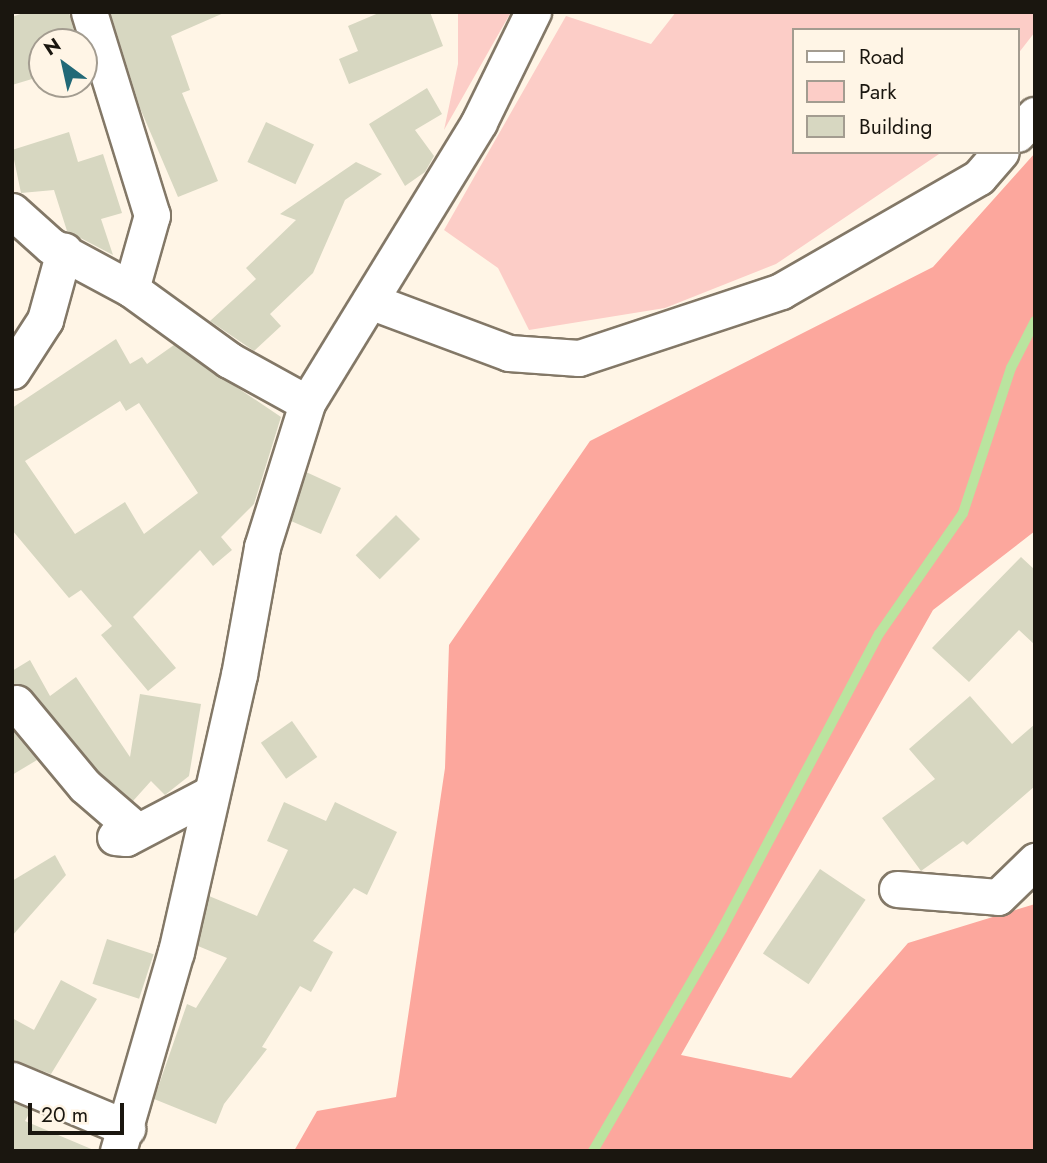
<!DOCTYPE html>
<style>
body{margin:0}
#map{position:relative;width:1047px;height:1163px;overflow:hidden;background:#fff5e6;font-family:Jost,sans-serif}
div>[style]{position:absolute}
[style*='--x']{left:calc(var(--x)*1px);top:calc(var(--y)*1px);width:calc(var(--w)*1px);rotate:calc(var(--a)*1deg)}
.green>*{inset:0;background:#fccdc7}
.forest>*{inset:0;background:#fca79d}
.stream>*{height:10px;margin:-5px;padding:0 5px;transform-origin:5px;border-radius:5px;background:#bae49f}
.building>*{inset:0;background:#d7d7c1;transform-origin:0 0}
.roads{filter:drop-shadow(2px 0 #837867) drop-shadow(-2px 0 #837867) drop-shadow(0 2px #837867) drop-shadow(0 -2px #837867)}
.minor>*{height:35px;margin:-17.5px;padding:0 17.5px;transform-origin:17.5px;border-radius:17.5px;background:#fff}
span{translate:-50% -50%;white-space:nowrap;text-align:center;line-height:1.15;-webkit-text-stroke:5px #fff5e6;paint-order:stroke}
.frame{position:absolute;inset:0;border:14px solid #1a160f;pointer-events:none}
.legend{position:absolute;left:792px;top:28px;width:228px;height:126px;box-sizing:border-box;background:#fff5e6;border:2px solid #a39c90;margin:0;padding:9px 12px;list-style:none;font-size:21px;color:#1a160f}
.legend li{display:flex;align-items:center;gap:14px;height:35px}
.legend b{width:35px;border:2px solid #a39c90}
.north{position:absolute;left:28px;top:28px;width:70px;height:70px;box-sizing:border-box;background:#fff5e6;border:2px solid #a39c90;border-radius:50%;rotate:327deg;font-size:19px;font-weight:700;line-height:28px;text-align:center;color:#1a160f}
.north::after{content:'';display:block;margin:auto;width:24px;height:32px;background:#226977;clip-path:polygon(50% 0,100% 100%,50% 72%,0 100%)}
.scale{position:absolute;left:28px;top:1103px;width:96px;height:32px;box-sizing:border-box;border:4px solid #1a160f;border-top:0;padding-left:9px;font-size:21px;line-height:24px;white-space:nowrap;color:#1a160f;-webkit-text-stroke:5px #fff5e6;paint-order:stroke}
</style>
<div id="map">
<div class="green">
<i style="clip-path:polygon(458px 12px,511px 12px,444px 130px,458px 64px)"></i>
<i style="clip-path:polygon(676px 12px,1035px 12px,1035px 32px,1017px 55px,1017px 30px,793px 30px,793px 152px,942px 152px,776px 264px,665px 308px,529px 330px,498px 268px,444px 230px,566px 16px,651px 44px)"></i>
</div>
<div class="forest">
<i style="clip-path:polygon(1035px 153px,1035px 531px,933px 610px,681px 1055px,791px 1078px,908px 943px,1035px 904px,1035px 1151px,294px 1151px,317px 1111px,396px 1097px,445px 768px,449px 645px,590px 441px,933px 267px)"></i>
</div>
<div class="stream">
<i style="--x:593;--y:1151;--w:257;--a:-59.8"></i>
<i style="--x:722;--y:929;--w:334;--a:-62"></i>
<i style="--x:879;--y:634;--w:147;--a:-55.2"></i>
<i style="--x:963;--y:513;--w:153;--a:-71.7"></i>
<i style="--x:1011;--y:368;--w:53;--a:-62.9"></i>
</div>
<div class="building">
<i style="clip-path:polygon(26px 12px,69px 12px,77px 42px,42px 42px,42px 76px,12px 85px,12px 17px)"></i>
<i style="clip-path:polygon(110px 12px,226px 12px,171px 36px,190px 90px,182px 93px,218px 181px,178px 197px,140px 108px)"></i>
<i style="clip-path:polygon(381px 12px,430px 12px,443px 46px,349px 84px,339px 59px,358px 51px,348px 26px)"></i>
<i style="clip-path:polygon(427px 88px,442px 114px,415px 130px,434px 156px,425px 172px,405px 186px,369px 124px)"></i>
<i style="left:266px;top:122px;width:53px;height:44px;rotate:25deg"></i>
<i style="clip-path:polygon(69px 132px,78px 162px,103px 154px,122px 213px,101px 219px,113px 255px,67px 231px,54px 190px,21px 193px,12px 150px)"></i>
<i style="clip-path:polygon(356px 162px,382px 174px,345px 200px,313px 273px,270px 314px,281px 326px,254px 351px,210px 321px,256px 279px,246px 268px,296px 220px,280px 214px)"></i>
<i style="clip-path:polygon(evenodd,116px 339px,130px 364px,142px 357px,147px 364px,174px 345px,281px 417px,254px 504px,221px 537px,232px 550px,213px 566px,200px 550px,133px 617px,176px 668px,148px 691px,101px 635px,112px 626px,81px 590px,69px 598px,12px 530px,12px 408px,116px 339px,120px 401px,126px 411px,139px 403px,198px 493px,144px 534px,125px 502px,75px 534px,25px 461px,120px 401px)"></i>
<i style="clip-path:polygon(306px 472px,341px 488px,321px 534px,291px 521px)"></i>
<i style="left:396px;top:515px;width:34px;height:57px;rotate:45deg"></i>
<i style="clip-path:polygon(1021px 557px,1035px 570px,1035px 645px,1019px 630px,969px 682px,932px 648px)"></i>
<i style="clip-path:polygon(30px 660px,50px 696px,76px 677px,130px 757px,140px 694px,201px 704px,189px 776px,165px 795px,151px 781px,133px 801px,99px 772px,31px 690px,12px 683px,12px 671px)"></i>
<i style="clip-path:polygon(970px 696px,1012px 744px,1035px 724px,1035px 786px,967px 845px,963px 841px,921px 871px,882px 818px,935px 779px,909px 749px)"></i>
<i style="left:292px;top:721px;width:44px;height:38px;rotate:55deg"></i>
<i style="clip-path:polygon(12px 730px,37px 760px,12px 775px)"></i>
<i style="clip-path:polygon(284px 802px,326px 821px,335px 802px,397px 832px,367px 895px,354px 888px,313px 941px,333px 952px,311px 992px,300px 986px,262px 1047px,267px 1049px,224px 1104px,216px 1124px,154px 1099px,187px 1004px,196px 1008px,227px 958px,198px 946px,209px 896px,257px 916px,288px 850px,267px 841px)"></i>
<i style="clip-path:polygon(55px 855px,66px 875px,12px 936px,12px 881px)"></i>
<i style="left:820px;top:869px;width:55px;height:102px;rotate:34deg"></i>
<i style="left:107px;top:939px;width:49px;height:47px;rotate:18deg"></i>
<i style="clip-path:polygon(61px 980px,97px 999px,51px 1074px,12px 1060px,12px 1018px,34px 1030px)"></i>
<i style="clip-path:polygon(12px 1102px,31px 1110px,25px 1121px,96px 1151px,12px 1151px)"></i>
</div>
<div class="roads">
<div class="minor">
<i style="--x:89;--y:12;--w:213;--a:72.8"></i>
<i style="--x:152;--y:215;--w:77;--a:105.8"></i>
<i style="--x:131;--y:289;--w:121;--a:35.9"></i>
<i style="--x:229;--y:360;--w:89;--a:28.9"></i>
<i style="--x:1017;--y:134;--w:26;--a:-47"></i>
<i style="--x:12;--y:211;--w:52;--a:41.9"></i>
<i style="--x:51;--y:246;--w:91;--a:28.3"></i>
<i style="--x:370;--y:301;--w:148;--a:20.5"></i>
<i style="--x:509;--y:353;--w:70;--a:4.1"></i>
<i style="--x:579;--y:358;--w:213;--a:-18.3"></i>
<i style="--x:781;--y:291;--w:228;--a:-29.9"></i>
<i style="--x:979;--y:177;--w:33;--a:-49"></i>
<i style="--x:12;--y:371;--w:61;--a:-57.1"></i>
<i style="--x:45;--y:320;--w:72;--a:-74.6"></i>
<i style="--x:16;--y:703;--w:108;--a:50.3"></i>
<i style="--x:85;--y:786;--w:67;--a:40.8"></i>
<i style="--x:115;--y:837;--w:11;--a:5"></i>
<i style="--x:126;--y:838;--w:93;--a:-27.7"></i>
<i style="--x:897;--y:889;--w:101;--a:4.5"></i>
<i style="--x:998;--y:897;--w:52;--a:-44.2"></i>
<i style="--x:12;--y:1080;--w:125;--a:22.7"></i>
<i style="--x:118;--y:1151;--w:207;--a:-73.8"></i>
<i style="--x:176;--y:952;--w:284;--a:-77.2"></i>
<i style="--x:239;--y:675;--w:130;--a:-79.8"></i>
<i style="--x:262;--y:547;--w:151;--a:-72.6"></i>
<i style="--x:307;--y:403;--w:329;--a:-58.5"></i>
<i style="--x:479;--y:122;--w:123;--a:-63.9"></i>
</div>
</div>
<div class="frame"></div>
<ul class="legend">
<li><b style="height:9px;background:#fff"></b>Road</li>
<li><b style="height:19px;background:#fccdc7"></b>Park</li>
<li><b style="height:19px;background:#d7d7c1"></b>Building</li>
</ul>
<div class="north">N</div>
<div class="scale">20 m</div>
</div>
